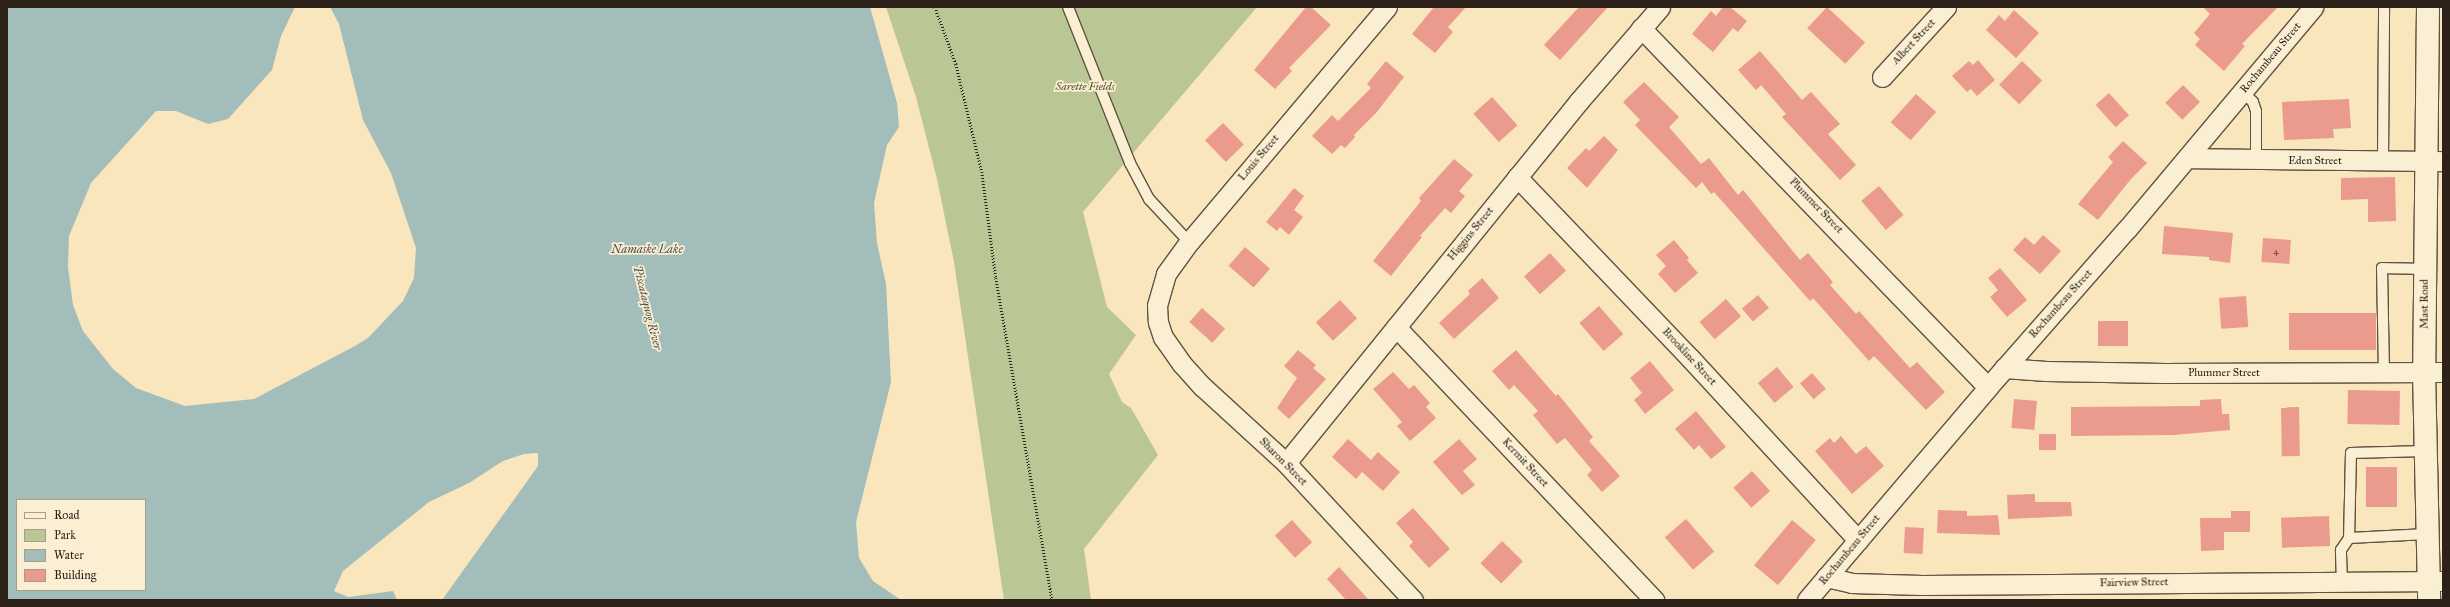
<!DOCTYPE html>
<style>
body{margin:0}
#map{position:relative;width:2450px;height:607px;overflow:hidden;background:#f9e6bc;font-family:"IM FELL Great Primer",serif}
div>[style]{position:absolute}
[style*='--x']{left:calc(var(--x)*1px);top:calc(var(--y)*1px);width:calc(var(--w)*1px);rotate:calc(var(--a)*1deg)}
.green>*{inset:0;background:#bac694}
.water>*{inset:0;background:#a3bdbb}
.building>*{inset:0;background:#ea9b8d;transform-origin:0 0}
.path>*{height:2.5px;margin-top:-1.25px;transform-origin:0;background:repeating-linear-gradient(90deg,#2c2219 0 1px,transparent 0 3px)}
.roads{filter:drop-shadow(1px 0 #5f5342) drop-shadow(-1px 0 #5f5342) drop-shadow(0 1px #5f5342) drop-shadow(0 -1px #5f5342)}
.service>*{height:10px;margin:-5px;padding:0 5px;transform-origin:5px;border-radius:5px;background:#fbefd3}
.minor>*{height:19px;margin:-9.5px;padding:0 9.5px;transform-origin:9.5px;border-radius:9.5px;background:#fbefd3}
.secondary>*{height:22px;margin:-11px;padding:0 11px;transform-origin:11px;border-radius:11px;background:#fbefd3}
span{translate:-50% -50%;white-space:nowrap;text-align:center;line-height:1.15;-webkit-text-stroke:3.5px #fbefd3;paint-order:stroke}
.number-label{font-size:9px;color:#5c4036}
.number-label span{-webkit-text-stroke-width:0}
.street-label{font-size:11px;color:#2c2219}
.park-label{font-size:11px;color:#57533e;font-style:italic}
.water-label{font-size:12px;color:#50504a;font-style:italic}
.frame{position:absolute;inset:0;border:8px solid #2c2219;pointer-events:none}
.legend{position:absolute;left:16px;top:499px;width:130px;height:92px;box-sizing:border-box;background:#fbefd3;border:1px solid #a89d89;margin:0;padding:5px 7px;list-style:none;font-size:12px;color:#2c2219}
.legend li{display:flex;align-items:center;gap:8px;height:20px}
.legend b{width:20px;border:1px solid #a89d89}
</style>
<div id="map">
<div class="green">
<i style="clip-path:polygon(886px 7px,1257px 7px,1083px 212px,1107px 307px,1136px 335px,1109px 374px,1122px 402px,1131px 408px,1158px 455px,1084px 549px,1091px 600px,1004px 600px,954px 262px,937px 179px,916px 97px)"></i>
</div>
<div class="water">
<i style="clip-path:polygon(evenodd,7px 7px,295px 7px,281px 36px,272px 70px,228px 119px,208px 124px,176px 111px,156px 111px,91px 183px,69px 236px,68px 267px,73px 305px,83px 331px,113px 369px,136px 388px,185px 406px,254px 399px,355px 346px,368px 338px,403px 301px,414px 278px,416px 248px,391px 173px,363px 120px,339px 24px,330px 7px,870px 7px,897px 103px,899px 127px,887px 145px,874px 203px,877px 243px,886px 284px,891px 382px,856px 522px,859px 558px,873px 581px,901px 600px,442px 600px,538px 466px,538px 453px,524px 454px,503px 461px,469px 483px,429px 502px,343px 571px,334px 591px,348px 597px,393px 591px,397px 600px,7px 600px,7px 7px,17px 500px,145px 500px,145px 590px,17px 590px,17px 500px)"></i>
</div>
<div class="building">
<i style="clip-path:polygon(1306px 7px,1311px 7px,1331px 25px,1289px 68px,1292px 71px,1275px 89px,1254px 70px)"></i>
<i style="clip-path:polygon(1434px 7px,1466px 7px,1448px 27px,1453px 32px,1435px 53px,1412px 34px)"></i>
<i style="clip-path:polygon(1579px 7px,1608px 7px,1560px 60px,1544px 45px)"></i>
<i style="clip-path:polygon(1723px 7px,1730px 7px,1747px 21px,1738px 32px,1733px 28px,1713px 52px,1692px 34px,1711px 11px,1716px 16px)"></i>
<i style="left:1827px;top:7px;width:52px;height:29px;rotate:43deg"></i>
<i style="clip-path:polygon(2203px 7px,2278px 7px,2242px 44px,2245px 46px,2224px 71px,2195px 45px,2200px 39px,2194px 33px,2210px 14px)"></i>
<i style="clip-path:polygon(2014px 10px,2039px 33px,2016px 58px,1986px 30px,1999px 15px,2005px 21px)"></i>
<i style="clip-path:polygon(1760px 51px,1802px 100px,1811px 92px,1840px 124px,1828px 134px,1856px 165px,1840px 180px,1782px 117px,1786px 114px,1761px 85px,1756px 90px,1738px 70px)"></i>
<i style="clip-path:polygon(1978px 60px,1995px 80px,1977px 96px,1971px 89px,1967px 92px,1952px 76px,1969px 61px,1973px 65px)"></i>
<i style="clip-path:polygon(1386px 61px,1404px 77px,1376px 113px,1354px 135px,1355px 137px,1345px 148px,1341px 145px,1332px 154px,1312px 136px,1332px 115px,1338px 121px,1371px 88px,1367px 84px)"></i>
<i style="left:2022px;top:61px;width:28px;height:33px;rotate:44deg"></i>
<i style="clip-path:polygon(1644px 82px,1679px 117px,1669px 127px,1701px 164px,1709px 158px,1738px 195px,1743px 190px,1800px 260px,1808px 253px,1833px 282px,1830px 285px,1856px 314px,1859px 311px,1910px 368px,1917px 362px,1945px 392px,1926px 410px,1874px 356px,1869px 361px,1813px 298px,1810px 301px,1714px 192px,1711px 194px,1702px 182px,1696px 188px,1635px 125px,1640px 120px,1623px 102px)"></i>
<i style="left:2183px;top:85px;width:24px;height:25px;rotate:45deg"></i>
<i style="left:2109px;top:93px;width:30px;height:18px;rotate:48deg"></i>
<i style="left:1916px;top:94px;width:27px;height:38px;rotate:42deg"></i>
<i style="left:1492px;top:97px;width:38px;height:25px;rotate:48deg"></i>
<i style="clip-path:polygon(2349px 99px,2351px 128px,2333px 129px,2334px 138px,2284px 140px,2282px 102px)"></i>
<i style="left:1223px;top:123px;width:30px;height:25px;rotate:46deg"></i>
<i style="clip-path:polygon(1604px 136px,1618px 150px,1587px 188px,1567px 168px,1586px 148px,1589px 151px)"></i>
<i style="clip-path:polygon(2123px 141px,2147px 163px,2131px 179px,2098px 220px,2078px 204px,2113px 162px,2108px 157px)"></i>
<i style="clip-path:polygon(1454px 159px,1473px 175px,1459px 191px,1465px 196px,1451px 213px,1445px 208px,1420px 236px,1422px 237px,1391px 276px,1373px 261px,1421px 201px,1419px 198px)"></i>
<i style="clip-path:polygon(2395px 177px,2396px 221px,2368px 222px,2368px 199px,2341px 200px,2341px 178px)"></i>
<i style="left:1879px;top:186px;width:38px;height:23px;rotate:50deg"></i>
<i style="clip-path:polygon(1294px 188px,1304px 196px,1294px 210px,1303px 217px,1289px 235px,1280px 227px,1277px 231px,1266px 222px)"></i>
<i style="clip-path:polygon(2164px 226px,2233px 233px,2230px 263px,2209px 260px,2209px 257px,2162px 254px)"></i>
<i style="clip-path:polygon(2043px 235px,2061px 251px,2040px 274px,2013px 250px,2025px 237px,2034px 245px)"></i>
<i style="left:2263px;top:238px;width:28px;height:24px;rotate:4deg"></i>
<i style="clip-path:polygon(1674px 240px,1689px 258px,1687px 260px,1698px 273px,1675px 293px,1658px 274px,1666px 266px,1656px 255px)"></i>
<i style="left:1245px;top:247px;width:33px;height:25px;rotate:41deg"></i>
<i style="left:1550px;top:253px;width:24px;height:35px;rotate:48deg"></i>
<i style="clip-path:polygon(2000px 268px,2027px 300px,2007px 317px,1990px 297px,1998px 290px,1988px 278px)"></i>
<i style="clip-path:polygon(1482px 278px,1499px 298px,1454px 339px,1439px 323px,1470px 294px,1468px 291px)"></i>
<i style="left:1758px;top:295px;width:17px;height:21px;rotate:50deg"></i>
<i style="left:2246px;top:296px;width:31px;height:27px;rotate:86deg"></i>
<i style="left:1726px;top:299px;width:23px;height:35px;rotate:49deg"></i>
<i style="left:1340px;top:300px;width:25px;height:33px;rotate:47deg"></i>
<i style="left:1599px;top:306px;width:37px;height:26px;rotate:49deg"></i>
<i style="left:1202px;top:308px;width:31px;height:19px;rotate:42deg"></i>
<i style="left:2289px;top:313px;width:87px;height:37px"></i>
<i style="left:2098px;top:321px;width:30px;height:25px"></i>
<i style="clip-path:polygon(1298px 350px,1316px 365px,1313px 368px,1326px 379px,1289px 419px,1277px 408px,1297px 378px,1284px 366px)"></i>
<i style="clip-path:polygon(1516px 350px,1556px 396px,1558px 394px,1593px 437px,1589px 441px,1620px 476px,1602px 492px,1587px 475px,1592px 470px,1565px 438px,1557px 444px,1533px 415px,1538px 411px,1514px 385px,1509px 390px,1492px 371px)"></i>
<i style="clip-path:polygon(1650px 361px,1674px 390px,1645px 414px,1634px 400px,1642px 393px,1630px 378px)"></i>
<i style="left:1777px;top:367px;width:26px;height:25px;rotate:50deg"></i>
<i style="clip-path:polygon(1393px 372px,1409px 389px,1414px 385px,1430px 403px,1426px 407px,1436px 418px,1410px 441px,1397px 426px,1402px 422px,1373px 389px)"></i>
<i style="left:1812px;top:373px;width:21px;height:16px;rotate:49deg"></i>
<i style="left:2348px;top:390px;width:52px;height:34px;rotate:1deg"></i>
<i style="left:2014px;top:399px;width:23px;height:29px;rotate:5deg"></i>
<i style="clip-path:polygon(2221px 399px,2222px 414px,2229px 414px,2230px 430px,2174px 435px,2071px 436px,2071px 407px,2200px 406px,2200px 400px)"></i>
<i style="left:2299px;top:407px;width:49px;height:18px;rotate:89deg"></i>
<i style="clip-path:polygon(1696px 411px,1726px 447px,1711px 459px,1699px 445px,1694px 450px,1675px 429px)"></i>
<i style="left:2039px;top:434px;width:17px;height:16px"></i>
<i style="clip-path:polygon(1841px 436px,1856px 454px,1866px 446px,1884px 466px,1852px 494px,1815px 451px,1830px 438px,1834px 443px)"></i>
<i style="clip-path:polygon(1348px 439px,1371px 460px,1378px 452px,1400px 472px,1383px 491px,1362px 472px,1356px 479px,1332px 457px)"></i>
<i style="clip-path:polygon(1459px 439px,1477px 459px,1463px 471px,1475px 485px,1462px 495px,1433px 462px)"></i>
<i style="left:2366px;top:467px;width:31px;height:40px"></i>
<i style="left:1752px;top:471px;width:27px;height:25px;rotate:48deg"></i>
<i style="clip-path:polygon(2035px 494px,2035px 502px,2071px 502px,2072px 516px,2008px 519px,2007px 495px)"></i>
<i style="clip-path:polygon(1413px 508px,1450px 549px,1429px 568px,1409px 546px,1413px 542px,1396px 523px)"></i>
<i style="clip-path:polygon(1938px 510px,1967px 511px,1967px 516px,1998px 515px,2000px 535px,1937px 533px)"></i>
<i style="clip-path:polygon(2231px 511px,2250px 511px,2250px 532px,2224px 532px,2224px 550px,2201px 551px,2200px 518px,2231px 518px)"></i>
<i style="left:2329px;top:516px;width:30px;height:48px;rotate:88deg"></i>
<i style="left:1686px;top:519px;width:43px;height:28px;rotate:49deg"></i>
<i style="left:1292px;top:520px;width:30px;height:23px;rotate:48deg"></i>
<i style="left:1792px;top:520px;width:31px;height:59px;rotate:40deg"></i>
<i style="left:1905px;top:527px;width:19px;height:26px;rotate:3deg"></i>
<i style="left:1502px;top:541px;width:29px;height:31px;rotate:44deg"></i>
<i style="clip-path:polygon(1339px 567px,1369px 600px,1346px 600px,1327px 579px)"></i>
</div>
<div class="path">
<i style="--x:935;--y:7;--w:61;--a:69.8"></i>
<i style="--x:956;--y:64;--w:111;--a:76.5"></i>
<i style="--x:982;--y:172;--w:107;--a:82.5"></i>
<i style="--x:996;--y:278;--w:327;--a:80.1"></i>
</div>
<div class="roads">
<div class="service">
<i style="--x:1068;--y:7;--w:168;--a:68.3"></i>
<i style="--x:1130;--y:163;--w:41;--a:62.2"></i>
<i style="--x:1149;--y:199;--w:59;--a:47.1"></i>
<i style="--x:2243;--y:92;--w:14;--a:45"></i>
<i style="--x:2253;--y:102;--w:9;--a:72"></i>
<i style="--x:2256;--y:111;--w:49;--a:90"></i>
<i style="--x:2383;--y:161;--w:154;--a:-89.6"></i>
<i style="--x:2384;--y:372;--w:104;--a:-91.1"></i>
<i style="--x:2382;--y:268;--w:43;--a:1.3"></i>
<i style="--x:2425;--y:451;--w:74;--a:178.5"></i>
<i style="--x:2351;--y:453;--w:85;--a:91.3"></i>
<i style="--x:2349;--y:538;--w:78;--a:-2.9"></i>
<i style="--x:2342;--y:582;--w:32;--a:-92"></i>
<i style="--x:2341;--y:550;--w:14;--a:-56"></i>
</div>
<div class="minor">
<i style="--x:1387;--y:7;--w:307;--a:130.1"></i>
<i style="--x:1189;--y:242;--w:39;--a:126"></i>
<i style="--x:1166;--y:274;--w:32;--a:106"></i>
<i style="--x:1157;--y:305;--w:17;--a:87"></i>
<i style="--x:1158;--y:322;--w:16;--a:72"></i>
<i style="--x:1163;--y:337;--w:33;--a:55"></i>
<i style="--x:1182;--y:364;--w:31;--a:48"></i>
<i style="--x:1203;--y:387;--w:113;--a:42.5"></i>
<i style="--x:1286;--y:463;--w:187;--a:47.2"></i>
<i style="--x:1641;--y:28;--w:499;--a:46"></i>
<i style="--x:1882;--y:77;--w:95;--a:-47.6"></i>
<i style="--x:2187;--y:158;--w:256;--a:0.7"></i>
<i style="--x:1517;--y:177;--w:250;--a:46.3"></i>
<i style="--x:1690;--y:358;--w:248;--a:47.3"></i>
<i style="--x:1396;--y:327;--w:376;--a:46.6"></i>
<i style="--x:2004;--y:368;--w:42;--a:4.1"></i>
<i style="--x:2046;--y:371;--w:118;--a:1"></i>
<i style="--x:2164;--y:373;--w:279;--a:-0.2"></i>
<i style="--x:1286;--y:463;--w:466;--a:-51"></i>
<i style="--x:1579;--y:101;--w:124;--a:-49.2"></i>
<i style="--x:1826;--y:577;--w:26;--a:13"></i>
<i style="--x:1851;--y:583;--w:71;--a:1.6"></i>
<i style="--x:1922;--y:585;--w:521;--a:-0.44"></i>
<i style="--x:1807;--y:600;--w:280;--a:-49.6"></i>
<i style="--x:1988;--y:387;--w:210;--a:-48.7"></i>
<i style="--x:2127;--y:229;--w:290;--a:-50"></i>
</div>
<div class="secondary">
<i style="--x:2428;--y:7;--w:365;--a:90.6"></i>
<i style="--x:2424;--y:372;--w:228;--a:88.7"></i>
</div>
</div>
<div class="number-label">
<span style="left:2276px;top:251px">4</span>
</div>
<div class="street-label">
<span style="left:1914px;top:42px;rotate:-47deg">Albert Street</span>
<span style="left:2271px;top:58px;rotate:-50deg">Rochambeau Street</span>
<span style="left:1259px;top:158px;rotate:-50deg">Louis Street</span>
<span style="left:2315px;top:161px">Eden Street</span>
<span style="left:1816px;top:206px;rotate:46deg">Plummer Street</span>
<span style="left:1471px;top:234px;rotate:-51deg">Higgins Street</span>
<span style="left:2061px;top:304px;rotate:-48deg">Rochambeau Street</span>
<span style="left:2425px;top:304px;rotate:-90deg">Mast Road</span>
<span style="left:1689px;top:357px;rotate:47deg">Brookline Street</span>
<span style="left:2224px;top:373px">Plummer Street</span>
<span style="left:1283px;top:462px;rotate:45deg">Sharon Street</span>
<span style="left:1525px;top:463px;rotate:47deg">Kermit Street</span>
<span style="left:1850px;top:550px;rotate:-50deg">Rochambeau Street</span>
<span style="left:2134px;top:583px;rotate:-1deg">Fairview Street</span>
</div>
<div class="park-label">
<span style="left:1085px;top:87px">Sarette Fields</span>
</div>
<div class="water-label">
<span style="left:647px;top:250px">Namaske Lake</span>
<span style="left:647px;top:308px;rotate:76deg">Piscataquog River</span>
</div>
<div class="frame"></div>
<ul class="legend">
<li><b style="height:5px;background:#fbefd3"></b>Road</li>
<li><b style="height:11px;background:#bac694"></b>Park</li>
<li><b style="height:11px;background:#a3bdbb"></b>Water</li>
<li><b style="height:11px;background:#ea9b8d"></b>Building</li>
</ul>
</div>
